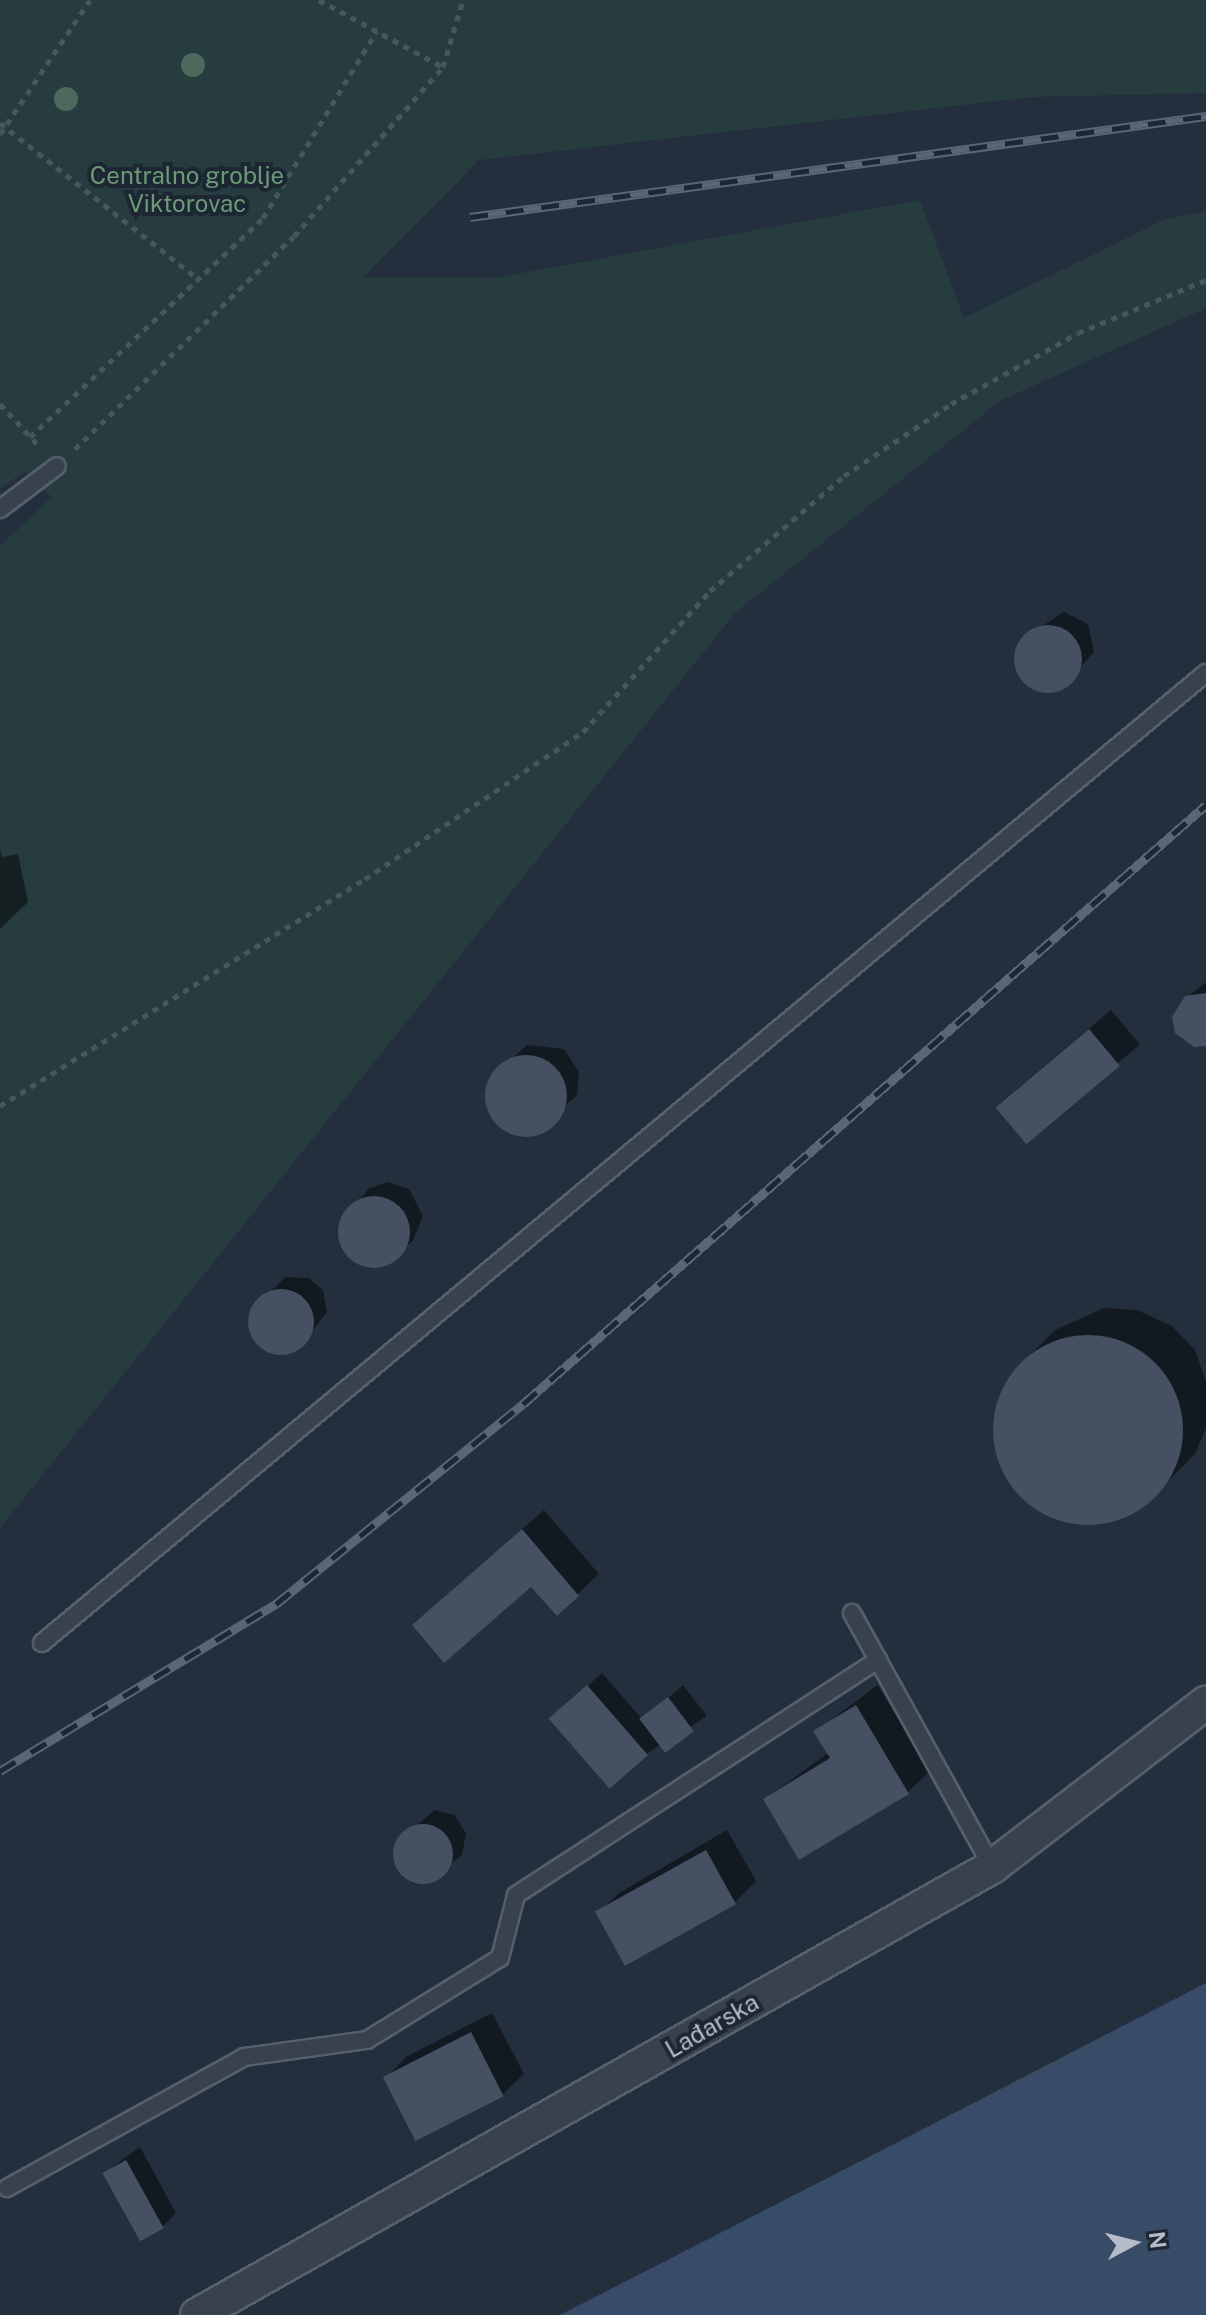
<!DOCTYPE html>
<meta charset="utf-8">
<style>
body{margin:0}
#map{position:relative;width:1206px;height:2315px;overflow:hidden;background:#242f3e;font-family:"Public Sans",sans-serif}
div>[style]{position:absolute}
[style*='--x']{left:calc(var(--x)*1px);top:calc(var(--y)*1px);width:calc(var(--w)*1px);rotate:calc(var(--a)*1deg)}
.green>*{inset:0;background:#263c3f}
.water>*{inset:0;background:#394c67}
.shadow>*{inset:0;background:#0007;transform-origin:0 0}
.building>*{inset:0;background:#455162;transform-origin:0 0}
.round{border-radius:50%}
.path>*{height:5px;margin-top:-2.5px;transform-origin:0;background:repeating-linear-gradient(90deg,#44595c 0 6px,transparent 0 12px)}
.roads{filter:drop-shadow(2px 0 #565f6c) drop-shadow(-2px 0 #565f6c) drop-shadow(0 2px #565f6c) drop-shadow(0 -2px #565f6c)}
.service>*{height:16px;margin:-8px;padding:0 8px;transform-origin:8px;border-radius:8px;background:#38414e}
.minor>*{height:32px;margin:-16px;padding:0 16px;transform-origin:16px;border-radius:16px;background:#38414e}
.rail>*{height:9px;margin-top:-4.5px;transform-origin:0;background:repeating-linear-gradient(90deg,#1d2633 0 18px,#5a6575 0 36px);box-sizing:border-box;border-block:2px solid #5a6575}
.trees>*{width:24px;height:24px;margin:-12px;border-radius:50%;background:#4b6a5d}
span{translate:-50% -50%;white-space:nowrap;text-align:center;line-height:1.15;-webkit-text-stroke:8px #1d2633;paint-order:stroke}
.park-label{font-size:24px;color:#6b9a76}
.street-label{font-size:24px;color:#b4bcc9}
.north{position:absolute;left:1094px;top:2203px;width:80px;height:80px;-webkit-text-stroke:6px #1d2633;paint-order:stroke;rotate:83deg;font-size:22px;font-weight:700;line-height:32px;text-align:center;color:#b4bcc9}
.north::after{content:'';display:block;margin:auto;width:28px;height:36px;background:#b4bcc9;clip-path:polygon(50% 0,100% 100%,50% 72%,0 100%)}
</style>
<div id="map">
<div class="green">
<i style="clip-path:polygon(0 0,1206px 0,1206px 93px,1033px 97px,479px 160px,364px 277px,494px 278px,920px 200px,964px 318px,1163px 220px,1206px 211px,1206px 308px,1000px 401px,736px 612px,0 1528px,0 546px,52px 497px,25px 472px,0 488px)"></i>
</div>
<div class="water">
<i style="clip-path:polygon(1206px 1983px,1206px 2315px,560px 2315px,900px 2141px)"></i>
</div>
<div class="shadow">
<i style="clip-path:polygon(1064px 612px,1088px 624px,1094px 652px,1061px 689px,1047px 692px,1022px 678px,1016px 666px,1023px 638px)"></i>
<i style="clip-path:polygon(0 848px,2px 857px,18px 854px,28px 902px,0 929px)"></i>
<i style="clip-path:polygon(1206px 982px,1206px 1042px,1186px 998px)"></i>
<i style="left:1111px;top:1010px;width:45px;height:149px;rotate:50deg"></i>
<i style="clip-path:polygon(527px 1045px,564px 1049px,579px 1072px,577px 1095px,535px 1134px,509px 1130px,490px 1109px,493px 1076px)"></i>
<i style="clip-path:polygon(387px 1182px,409px 1189px,423px 1216px,412px 1242px,373px 1266px,350px 1255px,340px 1229px,368px 1189px)"></i>
<i style="clip-path:polygon(285px 1277px,308px 1278px,323px 1290px,327px 1312px,299px 1348px,277px 1354px,254px 1338px,250px 1314px)"></i>
<i style="clip-path:polygon(1104px 1308px,1137px 1310px,1172px 1326px,1195px 1350px,1206px 1382px,1206px 1428px,1195px 1454px,1167px 1482px,1128px 1515px,1097px 1524px,1033px 1507px,998px 1460px,993px 1428px,1006px 1383px,1027px 1358px,1055px 1330px)"></i>
<i style="clip-path:polygon(544px 1510px,599px 1574px,557px 1613px,531px 1584px,435px 1605px)"></i>
<i style="clip-path:polygon(602px 1673px,643px 1720px,683px 1685px,707px 1716px,646px 1754px,566px 1705px)"></i>
<i style="clip-path:polygon(878px 1685px,929px 1772px,908px 1792px,765px 1799px,828px 1753px,816px 1731px)"></i>
<i style="clip-path:polygon(435px 1810px,454px 1815px,466px 1833px,462px 1855px,426px 1882px,406px 1877px,397px 1864px,397px 1842px)"></i>
<i style="clip-path:polygon(727px 1830px,756px 1881px,735px 1902px,627px 1964px,598px 1913px,619px 1893px)"></i>
<i style="clip-path:polygon(492px 2013px,524px 2074px,503px 2094px,386px 2078px,406px 2057px)"></i>
<i style="clip-path:polygon(140px 2147px,176px 2213px,162px 2227px,104px 2173px)"></i>
</div>
<div class="building">
<i class="round" style="left:1014px;top:625px;width:68px;height:68px"></i>
<i style="clip-path:polygon(1206px 993px,1206px 1046px,1194px 1047px,1175px 1033px,1172px 1017px,1185px 996px)"></i>
<i style="left:1089px;top:1029px;width:48px;height:122px;rotate:50deg"></i>
<i class="round" style="left:485px;top:1055px;width:82px;height:82px"></i>
<i class="round" style="left:338px;top:1196px;width:72px;height:72px"></i>
<i class="round" style="left:248px;top:1289px;width:66px;height:66px"></i>
<i class="round" style="left:993px;top:1335px;width:190px;height:190px"></i>
<i style="clip-path:polygon(522px 1529px,579px 1596px,557px 1616px,531px 1587px,444px 1663px,412px 1625px)"></i>
<i style="left:587px;top:1685px;width:93px;height:51px;rotate:49deg"></i>
<i style="left:668px;top:1697px;width:43px;height:36px;rotate:53deg"></i>
<i style="clip-path:polygon(856px 1705px,909px 1794px,799px 1860px,763px 1799px,830px 1758px,813px 1731px)"></i>
<i class="round" style="left:393px;top:1824px;width:60px;height:60px"></i>
<i style="left:706px;top:1850px;width:62px;height:127px;rotate:61deg"></i>
<i style="left:471px;top:2032px;width:72px;height:99px;rotate:63deg"></i>
<i style="left:126px;top:2160px;width:78px;height:27px;rotate:61deg"></i>
</div>
<div class="path">
<i style="--x:319;--y:0;--w:141;--a:28.4"></i>
<i style="--x:0;--y:123;--w:252;--a:38.2"></i>
<i style="--x:0;--y:134;--w:161;--a:-56.1"></i>
<i style="--x:0;--y:404;--w:59;--a:47.1"></i>
<i style="--x:30;--y:437;--w:320;--a:-43.2"></i>
<i style="--x:263;--y:218;--w:218;--a:-58.7"></i>
<i style="--x:75;--y:449;--w:305;--a:-44.2"></i>
<i style="--x:294;--y:236;--w:225;--a:-48.6"></i>
<i style="--x:443;--y:67;--w:70;--a:-73.4"></i>
<i style="--x:0;--y:1106;--w:430;--a:-31.9"></i>
<i style="--x:365;--y:879;--w:263;--a:-34"></i>
<i style="--x:583;--y:732;--w:190;--a:-48"></i>
<i style="--x:710;--y:591;--w:177;--a:-40.6"></i>
<i style="--x:844;--y:476;--w:129;--a:-33.9"></i>
<i style="--x:951;--y:404;--w:145;--a:-29.2"></i>
<i style="--x:1078;--y:333;--w:139;--a:-22.5"></i>
</div>
<div class="roads">
<div class="service">
<i style="--x:0;--y:509;--w:71;--a:-37"></i>
<i style="--x:852;--y:1613;--w:290;--a:61.1"></i>
<i style="--x:42;--y:1643;--w:1515;--a:-39.81"></i>
<i style="--x:7;--y:2188;--w:271;--a:-28.9"></i>
<i style="--x:244;--y:2057;--w:124;--a:-7.9"></i>
<i style="--x:367;--y:2040;--w:156;--a:-31.7"></i>
<i style="--x:500;--y:1958;--w:65;--a:-75.7"></i>
<i style="--x:516;--y:1895;--w:432;--a:-33"></i>
</div>
<div class="minor">
<i style="--x:197;--y:2315;--w:913;--a:-29.4"></i>
<i style="--x:992;--y:1867;--w:270;--a:-37.5"></i>
</div>
</div>
<div class="rail">
<i style="--x:470;--y:217;--w:743;--a:-7.81"></i>
<i style="--x:0;--y:1771;--w:323;--a:-31.2"></i>
<i style="--x:276;--y:1604;--w:318;--a:-39"></i>
<i style="--x:523;--y:1404;--w:908;--a:-41.25"></i>
</div>
<div class="trees">
<i style="left:193px;top:65px"></i>
<i style="left:66px;top:99px"></i>
</div>
<div class="park-label">
<span style="left:187px;top:190px">Centralno groblje<br>Viktorovac</span>
</div>
<div class="street-label">
<span style="left:712px;top:2026px;rotate:-30deg">Lađarska</span>
</div>
<div class="north">N</div>
</div>
